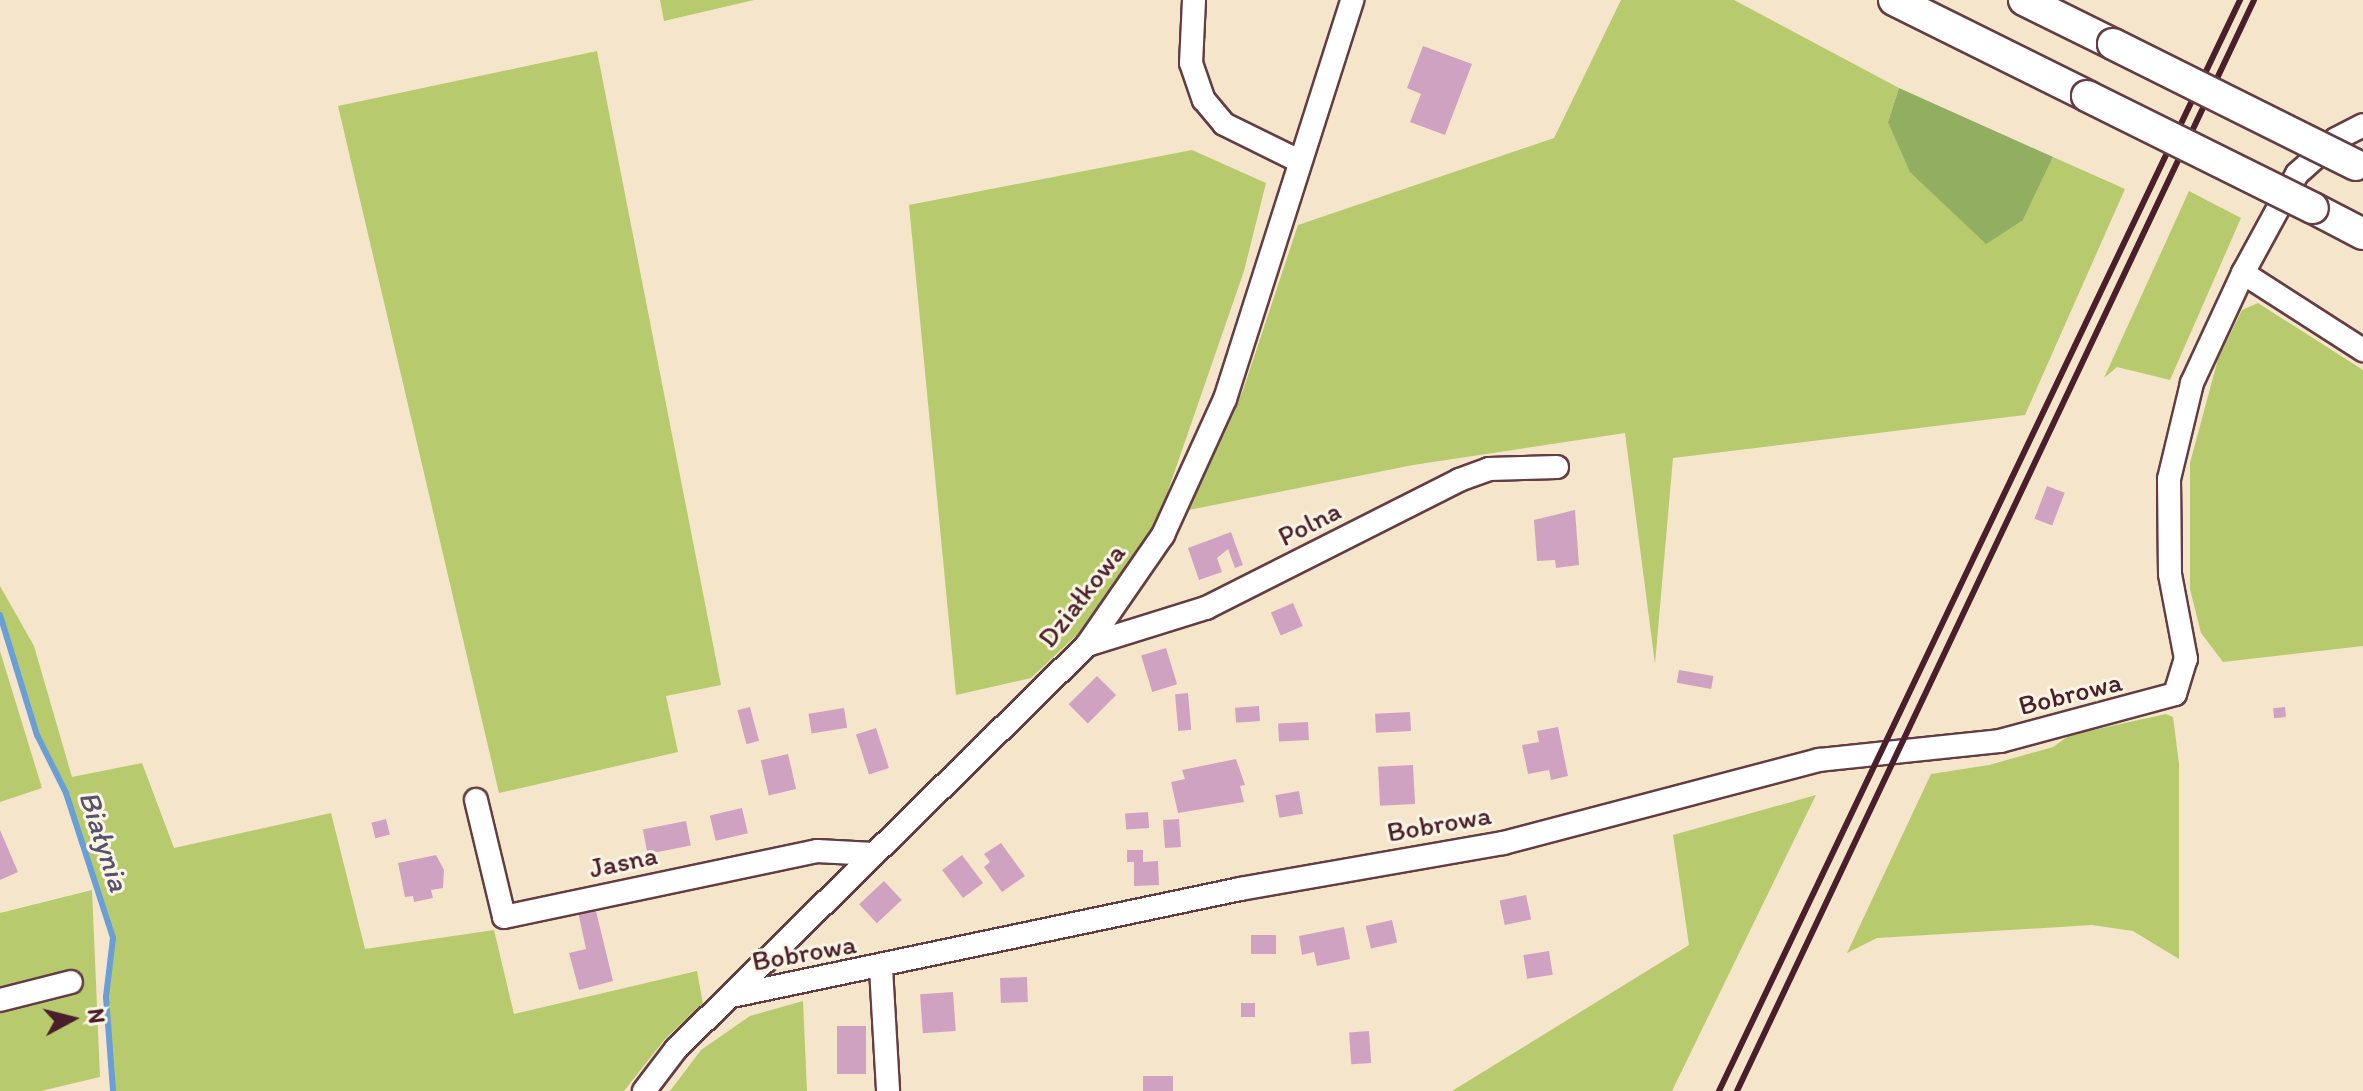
<!DOCTYPE html>
<meta charset="utf-8">
<style>
body{margin:0}
#map{position:relative;width:2363px;height:1091px;overflow:hidden;background:#f5e6cb;font-family:Itim,sans-serif}
div>[style]{position:absolute}
[style*='--x']{left:calc(var(--x)*1px);top:calc(var(--y)*1px);width:calc(var(--w)*1px);rotate:calc(var(--a)*1deg)}
.green>*{inset:0;background:#b7ca6e}
.forest>*{inset:0;background:#91ae61}
.stream>*{height:6px;margin:-3px;padding:0 3px;transform-origin:3px;border-radius:3px;background:#6a9ed6}
.building>*{inset:0;background:#d0a2c2;transform-origin:0 0}
.roads{filter:drop-shadow(2px 0 #643d43) drop-shadow(-2px 0 #643d43) drop-shadow(0 2px #643d43) drop-shadow(0 -2px #643d43)}
.minor>*{height:22px;margin:-11px;padding:0 11px;transform-origin:11px;border-radius:11px;background:#fff}
.highway>*{height:30px;margin:-15px;padding:0 15px;transform-origin:15px;border-radius:15px;background:#fff}
.rail>*{height:6px;margin:-3px;padding:0 3px;transform-origin:3px;border-radius:3px;background:#4a1f2b}
.bridges{filter:drop-shadow(2px 0 #643d43) drop-shadow(-2px 0 #643d43) drop-shadow(0 2px #643d43) drop-shadow(0 -2px #643d43)}
.highway-bridge>*{height:30px;margin:-15px;padding:0 15px;transform-origin:15px;border-radius:15px;background:#fff}
span{translate:-50% -50%;white-space:nowrap;text-align:center;line-height:1.15;-webkit-text-stroke:6px #fcf5e5;paint-order:stroke}
.street-label{font-size:28px;color:#4a1f2b}
.water-label{font-size:30px;color:#57526f;font-style:italic}
.north{position:absolute;left:32px;top:979px;width:80px;height:80px;-webkit-text-stroke:6px #fcf5e5;paint-order:stroke;rotate:83deg;font-size:22px;font-weight:700;line-height:32px;text-align:center;color:#4a1f2b}
.north::after{content:'';display:block;margin:auto;width:28px;height:36px;background:#4a1f2b;clip-path:polygon(50% 0,100% 100%,50% 72%,0 100%)}
</style>
<div id="map">
<div class="green">
<i style="clip-path:polygon(660px 0,754px 0,664px 21px)"></i>
<i style="clip-path:polygon(1621px 0,1734px 0,1899px 88px,1888px 122px,2023px 220px,2053px 157px,2125px 189px,2025px 415px,1673px 458px,1655px 664px,1625px 433px,1413px 465px,1189px 510px,1243px 390px,1298px 225px,1554px 138px)"></i>
<i style="clip-path:polygon(597px 51px,721px 685px,666px 696px,678px 752px,499px 793px,338px 106px)"></i>
<i style="clip-path:polygon(1192px 150px,1266px 183px,1244px 271px,1161px 511px,1120px 581px,1079px 633px,1031px 678px,956px 695px,909px 205px)"></i>
<i style="clip-path:polygon(2189px 191px,2241px 218px,2170px 380px,2117px 367px,2104px 378px)"></i>
<i style="clip-path:polygon(2258px 303px,2363px 370px,2363px 646px,2223px 662px,2201px 633px,2190px 589px,2190px 463px,2218px 359px,2242px 310px)"></i>
<i style="clip-path:polygon(0 586px,34px 646px,72px 777px,142px 763px,174px 848px,331px 813px,365px 949px,494px 930px,514px 1014px,697px 971px,703px 1004px,665px 1039px,624px 1091px,113px 1091px,106px 997px,113px 938px,66px 793px,37px 734px,0 615px)"></i>
<i style="clip-path:polygon(0 651px,42px 788px,0 802px)"></i>
<i style="clip-path:polygon(2166px 714px,2173px 717px,2179px 764px,2179px 959px,2133px 931px,2092px 925px,1877px 938px,1847px 953px,1931px 774px,1989px 765px,2053px 747px,2070px 735px)"></i>
<i style="clip-path:polygon(1816px 795px,1672px 1091px,1452px 1091px,1689px 945px,1673px 835px)"></i>
<i style="clip-path:polygon(92px 890px,100px 1077px,41px 1091px,0 1091px,0 913px)"></i>
<i style="clip-path:polygon(803px 1001px,807px 1091px,670px 1091px,701px 1050px,750px 1016px)"></i>
</div>
<div class="forest">
<i style="clip-path:polygon(1899px 88px,2053px 157px,2023px 220px,1986px 244px,1910px 172px,1888px 122px)"></i>
</div>
<div class="stream">
<i style="--x:0;--y:615;--w:126;--a:72.9"></i>
<i style="--x:37;--y:735;--w:65;--a:63.4"></i>
<i style="--x:66;--y:793;--w:152;--a:72"></i>
<i style="--x:113;--y:938;--w:59;--a:96.8"></i>
<i style="--x:106;--y:997;--w:94;--a:85.7"></i>
</div>
<div class="building">
<i style="clip-path:polygon(1423px 46px,1472px 64px,1445px 135px,1410px 122px,1421px 94px,1407px 88px)"></i>
<i style="left:2047px;top:486px;width:19px;height:35px;rotate:21deg"></i>
<i style="clip-path:polygon(1575px 510px,1579px 565px,1556px 568px,1555px 560px,1537px 561px,1534px 520px)"></i>
<i style="clip-path:polygon(1231px 532px,1243px 565px,1235px 568px,1228px 549px,1217px 558px,1222px 572px,1199px 580px,1188px 548px)"></i>
<i style="left:1293px;top:603px;width:25px;height:24px;rotate:67deg"></i>
<i style="left:1166px;top:648px;width:38px;height:26px;rotate:73deg"></i>
<i style="left:1679px;top:670px;width:35px;height:13px;rotate:10deg"></i>
<i style="left:1097px;top:676px;width:27px;height:40px;rotate:45deg"></i>
<i style="left:1188px;top:693px;width:37px;height:13px;rotate:85deg"></i>
<i style="left:1259px;top:706px;width:15px;height:24px;rotate:86deg"></i>
<i style="left:750px;top:707px;width:35px;height:13px;rotate:75deg"></i>
<i style="left:2285px;top:707px;width:10px;height:12px;rotate:84deg"></i>
<i style="left:844px;top:708px;width:20px;height:36px;rotate:81deg"></i>
<i style="left:1410px;top:712px;width:19px;height:35px;rotate:87deg"></i>
<i style="left:1308px;top:722px;width:18px;height:30px;rotate:87deg"></i>
<i style="clip-path:polygon(1558px 727px,1568px 776px,1551px 780px,1549px 770px,1528px 774px,1522px 745px,1539px 742px,1537px 731px)"></i>
<i style="left:876px;top:728px;width:42px;height:21px;rotate:72deg"></i>
<i style="left:788px;top:754px;width:36px;height:28px;rotate:77deg"></i>
<i style="clip-path:polygon(1236px 759px,1245px 785px,1240px 786px,1244px 802px,1178px 813px,1171px 782px,1185px 779px,1182px 770px)"></i>
<i style="left:1413px;top:765px;width:39px;height:35px;rotate:87deg"></i>
<i style="left:1299px;top:791px;width:23px;height:24px;rotate:80deg"></i>
<i style="left:742px;top:808px;width:26px;height:33px;rotate:77deg"></i>
<i style="left:1148px;top:812px;width:16px;height:23px;rotate:86deg"></i>
<i style="left:386px;top:819px;width:16px;height:15px;rotate:76deg"></i>
<i style="left:1179px;top:819px;width:28px;height:16px;rotate:86deg"></i>
<i style="left:686px;top:821px;width:25px;height:44px;rotate:79deg"></i>
<i style="clip-path:polygon(0 830px,18px 872px,0 880px)"></i>
<i style="clip-path:polygon(1001px 843px,1025px 876px,1002px 892px,984px 867px,990px 862px,984px 854px)"></i>
<i style="clip-path:polygon(1127px 850px,1143px 850px,1143px 862px,1158px 861px,1159px 885px,1134px 886px,1134px 862px,1127px 862px)"></i>
<i style="clip-path:polygon(436px 855px,444px 870px,443px 888px,431px 890px,433px 898px,414px 902px,413px 896px,405px 897px,398px 863px)"></i>
<i style="left:962px;top:855px;width:35px;height:25px;rotate:53deg"></i>
<i style="left:884px;top:881px;width:26px;height:34px;rotate:47deg"></i>
<i style="left:1526px;top:895px;width:25px;height:27px;rotate:78deg"></i>
<i style="clip-path:polygon(594px 903px,613px 981px,579px 990px,569px 953px,586px 949px,577px 907px)"></i>
<i style="left:1392px;top:920px;width:23px;height:27px;rotate:77deg"></i>
<i style="clip-path:polygon(1344px 927px,1350px 959px,1317px 966px,1314px 952px,1302px 955px,1299px 936px)"></i>
<i style="left:1276px;top:935px;width:19px;height:25px;rotate:90deg"></i>
<i style="left:1549px;top:951px;width:24px;height:26px;rotate:81deg"></i>
<i style="left:1027px;top:977px;width:25px;height:27px;rotate:88deg"></i>
<i style="left:953px;top:992px;width:39px;height:33px;rotate:86deg"></i>
<i style="left:1241px;top:1003px;width:14px;height:14px"></i>
<i style="left:837px;top:1026px;width:29px;height:48px"></i>
<i style="left:1369px;top:1031px;width:32px;height:20px;rotate:86deg"></i>
<i style="left:1143px;top:1076px;width:30px;height:16px"></i>
</div>
<div class="roads">
<div class="minor">
<i style="--x:1194;--y:0;--w:63;--a:92.7"></i>
<i style="--x:1191;--y:63;--w:39;--a:71"></i>
<i style="--x:1204;--y:100;--w:31;--a:50"></i>
<i style="--x:1224;--y:124;--w:84;--a:26.3"></i>
<i style="--x:2243;--y:273;--w:143;--a:32.7"></i>
<i style="--x:1087;--y:645;--w:125;--a:-17.3"></i>
<i style="--x:1206;--y:608;--w:284;--a:-26.8"></i>
<i style="--x:1459;--y:480;--w:32;--a:-20"></i>
<i style="--x:1489;--y:469;--w:68;--a:-1.7"></i>
<i style="--x:476;--y:800;--w:120;--a:76.5"></i>
<i style="--x:504;--y:917;--w:320;--a:-11.9"></i>
<i style="--x:817;--y:851;--w:57;--a:3"></i>
<i style="--x:881;--y:968;--w:123;--a:86.7"></i>
<i style="--x:732;--y:996;--w:519;--a:-11.89"></i>
<i style="--x:1240;--y:889;--w:267;--a:-9.9"></i>
<i style="--x:1503;--y:843;--w:327;--a:-14.7"></i>
<i style="--x:1819;--y:760;--w:182;--a:-6"></i>
<i style="--x:2000;--y:741;--w:181;--a:-15"></i>
<i style="--x:2175;--y:694;--w:37;--a:-73"></i>
<i style="--x:2186;--y:659;--w:86;--a:-100.7"></i>
<i style="--x:2170;--y:574;--w:95;--a:-90.6"></i>
<i style="--x:2169;--y:479;--w:99;--a:-76.5"></i>
<i style="--x:2192;--y:383;--w:121;--a:-65.1"></i>
<i style="--x:2243;--y:273;--w:113;--a:-61.4"></i>
<i style="--x:2297;--y:174;--w:52;--a:-41.9"></i>
<i style="--x:2336;--y:139;--w:30;--a:-27"></i>
<i style="--x:0;--y:1000;--w:73;--a:-14.2"></i>
<i style="--x:644;--y:1091;--w:53;--a:-52.7"></i>
<i style="--x:676;--y:1049;--w:576;--a:-44.51"></i>
<i style="--x:1087;--y:645;--w:134;--a:-55.4"></i>
<i style="--x:1163;--y:535;--w:149;--a:-65.5"></i>
<i style="--x:1225;--y:399;--w:419;--a:-72.3"></i>
</div>
<div class="highway">
<i style="--x:1894;--y:0;--w:216;--a:26.4"></i>
<i style="--x:2024;--y:0;--w:99;--a:26.3"></i>
<i style="--x:2313;--y:208;--w:56;--a:27.5"></i>
</div>
</div>
<div class="rail">
<i style="--x:1719;--y:1091;--w:1209;--a:-64.47"></i>
<i style="--x:1737;--y:1091;--w:1207;--a:-64.64"></i>
</div>
<div class="bridges">
<div class="highway-bridge">
<i style="--x:2113;--y:44;--w:271;--a:26.5"></i>
<i style="--x:2087;--y:96;--w:252;--a:26.4"></i>
</div>
</div>
<div class="street-label">
<span style="left:1309px;top:523px;rotate:-27deg">Polna</span>
<span style="left:1081px;top:595px;rotate:-52deg">Działkowa</span>
<span style="left:2070px;top:693px;rotate:-14deg">Bobrowa</span>
<span style="left:1439px;top:823px;rotate:-10deg">Bobrowa</span>
<span style="left:623px;top:861px;rotate:-12deg">Jasna</span>
<span style="left:804px;top:952px;rotate:-10deg">Bobrowa</span>
</div>
<div class="water-label">
<span style="left:104px;top:841px;rotate:72deg">Białynia</span>
</div>
<div class="north">N</div>
</div>
